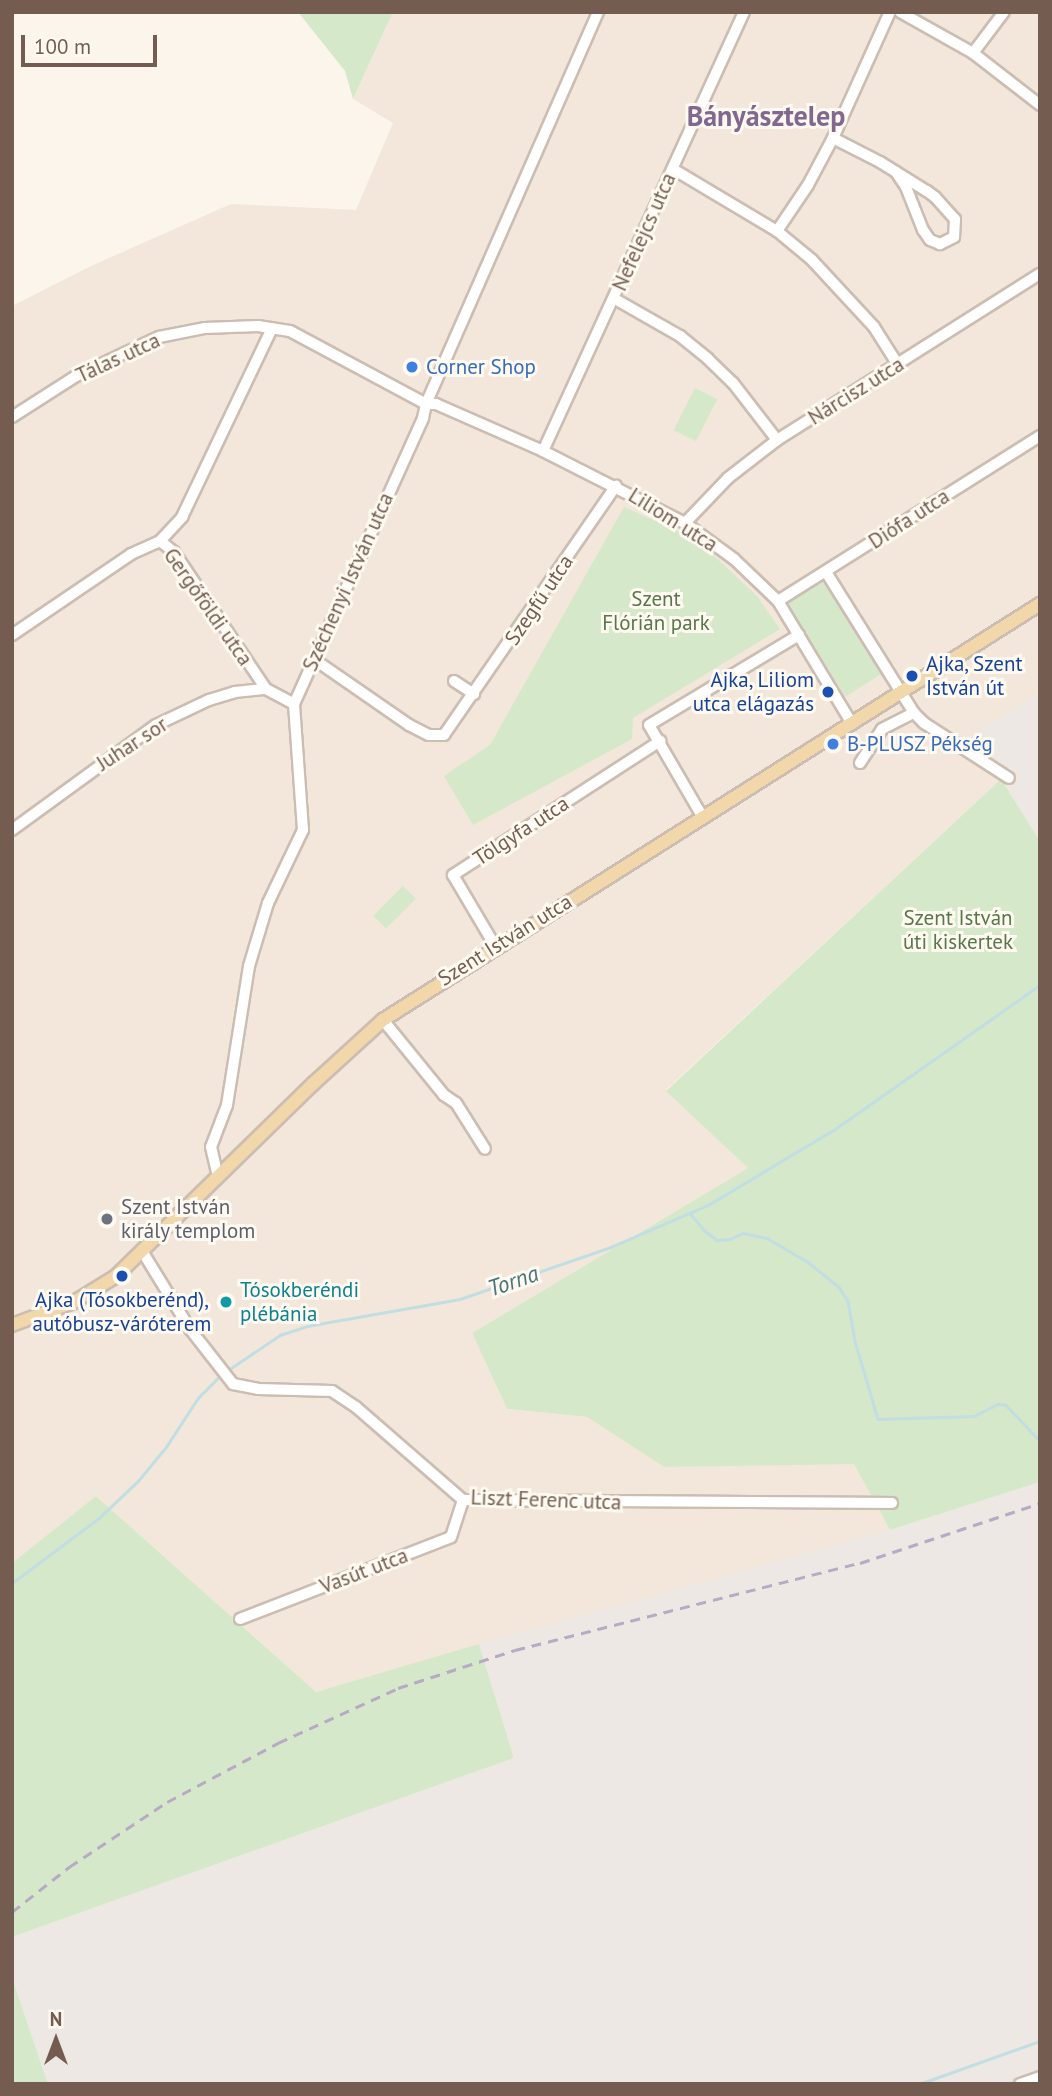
<!DOCTYPE html>
<meta charset="utf-8">
<style>
body{margin:0}
#map{position:relative;width:1052px;height:2096px;overflow:hidden;background:#fbf5eb;font-family:"PT Sans",sans-serif}
div>[style]{position:absolute}
[style*='--x']{left:calc(var(--x)*1px);top:calc(var(--y)*1px);width:calc(var(--w)*1px);rotate:calc(var(--a)*1deg)}
.residential>*{inset:0;background:#f2e7da}
.industrial>*{inset:0;background:#ede8e3}
.green>*{inset:0;background:#d6e8ca;transform-origin:0 0}
.stream>*{height:2.5px;margin:-1.25px;padding:0 1.25px;transform-origin:1.25px;border-radius:1.25px;background:#c1dee3}
.roads{filter:drop-shadow(2px 0 #ccbdb2) drop-shadow(-2px 0 #ccbdb2) drop-shadow(0 2px #ccbdb2) drop-shadow(0 -2px #ccbdb2)}
.minor>*{height:10px;margin:-5px;padding:0 5px;transform-origin:5px;border-radius:5px;background:#fff}
.major>*{height:12px;margin:-6px;padding:0 6px;transform-origin:6px;border-radius:6px;background:#f2d7ab}
.rail>*{height:2.5px;margin-top:-1.25px;transform-origin:0;background:repeating-linear-gradient(90deg,#b8a9c5 0 10px,transparent 0 17px)}
.dots>*{width:19px;height:19px;translate:-50% -50%;box-sizing:border-box;border:4px solid #fef9f1;border-radius:50%}
span{translate:-50% -50%;white-space:nowrap;text-align:center;line-height:1.15;-webkit-text-stroke:6px #fef9f1;paint-order:stroke}
.street-label{font-size:21px;color:#745d50}
.shop-label{font-size:21px;color:#366cbe}
.left{translate:0 -50%;text-align:left}
.park-label{font-size:21px;color:#577849}
.transit-label{font-size:21px;color:#164399}
.right{translate:-100% -50%;text-align:right}
.worship-label{font-size:21px;color:#5b616d}
.culture-label{font-size:21px;color:#0d838f}
.water-label{font-size:23px;color:#48757e;font-style:italic}
.district-label{font-size:28px;color:#82688f;font-weight:700}
.frame{position:absolute;inset:0;border:14px solid #745d50;pointer-events:none}
.north{position:absolute;left:21px;top:2005px;width:70px;height:70px;-webkit-text-stroke:5px #fef9f1;paint-order:stroke;rotate:0deg;font-size:19px;font-weight:700;line-height:28px;text-align:center;color:#745d50}
.north::after{content:'';display:block;margin:auto;width:24px;height:32px;background:#745d50;clip-path:polygon(50% 0,100% 100%,50% 72%,0 100%)}
.scale{position:absolute;left:21px;top:35px;width:136px;height:32px;box-sizing:border-box;border:4px solid #745d50;border-top:0;padding-left:9px;font-size:21px;line-height:24px;white-space:nowrap;color:#745d50;-webkit-text-stroke:5px #fef9f1;paint-order:stroke}
</style>
<div id="map">
<div class="residential">
<i style="clip-path:polygon(393px 12px,1040px 12px,1040px 693px,965px 740px,1001px 779px,666px 1090px,748px 1168px,472px 1333px,507px 1409px,587px 1417px,664px 1467px,854px 1463px,890px 1530px,316px 1692px,96px 1496px,12px 1563px,12px 306px,91px 266px,231px 204px,356px 210px,393px 123px,353px 99px)"></i>
</div>
<div class="industrial">
<i style="clip-path:polygon(1040px 693px,1040px 841px,1001px 779px,964px 740px)"></i>
<i style="clip-path:polygon(1040px 1482px,1040px 2084px,48px 2084px,12px 1977px,12px 1937px,514px 1758px,479px 1644px,890px 1530px)"></i>
</div>
<div class="green">
<i style="clip-path:polygon(298px 12px,393px 12px,353px 99px,345px 71px)"></i>
<i style="left:695px;top:388px;width:25px;height:47px;rotate:27deg"></i>
<i style="clip-path:polygon(624px 507px,685px 534px,710px 552px,757px 596px,780px 629px,633px 718px,632px 739px,473px 825px,444px 776px,490px 745px)"></i>
<i style="left:826px;top:579px;width:110px;height:46px;rotate:58deg"></i>
<i style="clip-path:polygon(1001px 779px,1040px 841px,1040px 1482px,890px 1530px,854px 1464px,664px 1467px,587px 1417px,507px 1409px,472px 1333px,748px 1168px,666px 1091px)"></i>
<i style="left:403px;top:886px;width:18px;height:42px;rotate:45deg"></i>
<i style="clip-path:polygon(96px 1496px,316px 1692px,479px 1644px,514px 1758px,12px 1937px,12px 1563px)"></i>
<i style="clip-path:polygon(12px 1977px,48px 2084px,12px 2084px)"></i>
</div>
<div class="stream">
<i style="--x:690;--y:1213;--w:23;--a:50"></i>
<i style="--x:705;--y:1231;--w:15;--a:37"></i>
<i style="--x:717;--y:1240;--w:13;--a:-4"></i>
<i style="--x:730;--y:1239;--w:14;--a:-25"></i>
<i style="--x:743;--y:1233;--w:25;--a:12"></i>
<i style="--x:767;--y:1238;--w:48;--a:30.3"></i>
<i style="--x:808;--y:1262;--w:40;--a:39"></i>
<i style="--x:839;--y:1287;--w:17;--a:57"></i>
<i style="--x:848;--y:1301;--w:41;--a:80.1"></i>
<i style="--x:855;--y:1341;--w:81;--a:73.6"></i>
<i style="--x:878;--y:1419;--w:96;--a:-1.8"></i>
<i style="--x:974;--y:1416;--w:27;--a:-27"></i>
<i style="--x:998;--y:1404;--w:8;--a:7"></i>
<i style="--x:1006;--y:1405;--w:50;--a:46.6"></i>
<i style="--x:228;--y:1370;--w:63;--a:-33.9"></i>
<i style="--x:280;--y:1335;--w:28;--a:-18"></i>
<i style="--x:307;--y:1326;--w:155;--a:-10"></i>
<i style="--x:460;--y:1299;--w:160;--a:-19"></i>
<i style="--x:611;--y:1247;--w:106;--a:-23.4"></i>
<i style="--x:708;--y:1205;--w:148;--a:-30.9"></i>
<i style="--x:835;--y:1129;--w:251;--a:-35.1"></i>
<i style="--x:12;--y:1583;--w:109;--a:-36.8"></i>
<i style="--x:99;--y:1518;--w:54;--a:-43.5"></i>
<i style="--x:138;--y:1481;--w:44;--a:-50.5"></i>
<i style="--x:166;--y:1447;--w:59;--a:-56.9"></i>
<i style="--x:198;--y:1398;--w:34;--a:-45"></i>
<i style="--x:919;--y:2084;--w:128;--a:-19.6"></i>
</div>
<div class="roads">
<div class="minor">
<i style="--x:900;--y:12;--w:84;--a:29.3"></i>
<i style="--x:973;--y:53;--w:85;--a:37.8"></i>
<i style="--x:973;--y:53;--w:51;--a:-52.9"></i>
<i style="--x:833;--y:138;--w:53;--a:27.1"></i>
<i style="--x:880;--y:162;--w:19;--a:32"></i>
<i style="--x:896;--y:172;--w:36;--a:32"></i>
<i style="--x:927;--y:191;--w:10;--a:37"></i>
<i style="--x:935;--y:197;--w:30;--a:48"></i>
<i style="--x:955;--y:219;--w:18;--a:93"></i>
<i style="--x:954;--y:237;--w:16;--a:153"></i>
<i style="--x:940;--y:244;--w:11;--a:-158"></i>
<i style="--x:930;--y:240;--w:12;--a:-125"></i>
<i style="--x:923;--y:230;--w:46;--a:-111.6"></i>
<i style="--x:906;--y:187;--w:18;--a:-124"></i>
<i style="--x:673;--y:169;--w:121;--a:30.8"></i>
<i style="--x:777;--y:231;--w:45;--a:39.6"></i>
<i style="--x:812;--y:260;--w:91;--a:47.2"></i>
<i style="--x:874;--y:327;--w:45;--a:57.7"></i>
<i style="--x:777;--y:231;--w:55;--a:-56"></i>
<i style="--x:808;--y:185;--w:53;--a:-62"></i>
<i style="--x:833;--y:138;--w:138;--a:-65.7"></i>
<i style="--x:615;--y:299;--w:75;--a:29.6"></i>
<i style="--x:680;--y:336;--w:36;--a:39"></i>
<i style="--x:708;--y:359;--w:35;--a:44"></i>
<i style="--x:733;--y:383;--w:72;--a:52.3"></i>
<i style="--x:12;--y:417;--w:76;--a:-32.6"></i>
<i style="--x:76;--y:376;--w:92;--a:-25.2"></i>
<i style="--x:159;--y:337;--w:47;--a:-11.1"></i>
<i style="--x:205;--y:328;--w:53;--a:-2.2"></i>
<i style="--x:258;--y:326;--w:32;--a:9"></i>
<i style="--x:290;--y:331;--w:154;--a:28.2"></i>
<i style="--x:426;--y:404;--w:10;--a:0"></i>
<i style="--x:436;--y:404;--w:117;--a:23.7"></i>
<i style="--x:543;--y:451;--w:159;--a:26.9"></i>
<i style="--x:685;--y:523;--w:61;--a:36.3"></i>
<i style="--x:734;--y:559;--w:61;--a:43.7"></i>
<i style="--x:778;--y:601;--w:141;--a:58.9"></i>
<i style="--x:543;--y:451;--w:483;--a:-65.4"></i>
<i style="--x:685;--y:523;--w:62;--a:-46.3"></i>
<i style="--x:728;--y:478;--w:62;--a:-37.8"></i>
<i style="--x:777;--y:440;--w:311;--a:-32.3"></i>
<i style="--x:160;--y:541;--w:33;--a:-47"></i>
<i style="--x:182;--y:517;--w:209;--a:-64.5"></i>
<i style="--x:826;--y:572;--w:166;--a:58"></i>
<i style="--x:914;--y:713;--w:14;--a:45"></i>
<i style="--x:924;--y:723;--w:101;--a:32.9"></i>
<i style="--x:778;--y:601;--w:310;--a:-32.2"></i>
<i style="--x:12;--y:635;--w:144;--a:-34.2"></i>
<i style="--x:131;--y:554;--w:32;--a:-24"></i>
<i style="--x:160;--y:541;--w:18;--a:38"></i>
<i style="--x:174;--y:552;--w:165;--a:56.1"></i>
<i style="--x:266;--y:689;--w:32;--a:28"></i>
<i style="--x:312;--y:662;--w:6;--a:0"></i>
<i style="--x:318;--y:662;--w:111;--a:34.7"></i>
<i style="--x:409;--y:725;--w:22;--a:27"></i>
<i style="--x:429;--y:735;--w:15;--a:0"></i>
<i style="--x:444;--y:735;--w:303;--a:-55.4"></i>
<i style="--x:454;--y:681;--w:24;--a:33"></i>
<i style="--x:860;--y:763;--w:40;--a:-57.1"></i>
<i style="--x:882;--y:729;--w:36;--a:-27"></i>
<i style="--x:702;--y:816;--w:105;--a:-120.2"></i>
<i style="--x:649;--y:725;--w:175;--a:-31"></i>
<i style="--x:12;--y:830;--w:178;--a:-36.1"></i>
<i style="--x:156;--y:725;--w:59;--a:-25.3"></i>
<i style="--x:209;--y:700;--w:27;--a:-17"></i>
<i style="--x:235;--y:692;--w:31;--a:-6"></i>
<i style="--x:495;--y:946;--w:82;--a:-120.6"></i>
<i style="--x:453;--y:875;--w:247;--a:-32.9"></i>
<i style="--x:383;--y:1020;--w:97;--a:50.9"></i>
<i style="--x:444;--y:1095;--w:14;--a:34"></i>
<i style="--x:456;--y:1103;--w:54;--a:57.8"></i>
<i style="--x:218;--y:1177;--w:31;--a:-103"></i>
<i style="--x:211;--y:1147;--w:45;--a:-69.1"></i>
<i style="--x:227;--y:1105;--w:141;--a:-81"></i>
<i style="--x:249;--y:966;--w:66;--a:-73.2"></i>
<i style="--x:268;--y:903;--w:81;--a:-64.4"></i>
<i style="--x:303;--y:830;--w:126;--a:-94.1"></i>
<i style="--x:294;--y:704;--w:314;--a:-65.7"></i>
<i style="--x:423;--y:418;--w:14;--a:-78"></i>
<i style="--x:426;--y:404;--w:428;--a:-66.3"></i>
<i style="--x:142;--y:1251;--w:92;--a:58.4"></i>
<i style="--x:190;--y:1329;--w:70;--a:52"></i>
<i style="--x:233;--y:1384;--w:25;--a:11"></i>
<i style="--x:258;--y:1389;--w:74;--a:1.5"></i>
<i style="--x:332;--y:1391;--w:29;--a:34"></i>
<i style="--x:356;--y:1407;--w:142;--a:41"></i>
<i style="--x:463;--y:1500;--w:429;--a:0.4"></i>
<i style="--x:240;--y:1619;--w:226;--a:-21.2"></i>
<i style="--x:451;--y:1537;--w:39;--a:-72"></i>
<i style="--x:1020;--y:2084;--w:21;--a:-19"></i>
</div>
<div class="major">
<i style="--x:12;--y:1325;--w:66;--a:-20.4"></i>
<i style="--x:74;--y:1302;--w:48;--a:-31.4"></i>
<i style="--x:115;--y:1277;--w:278;--a:-44.3"></i>
<i style="--x:314;--y:1083;--w:93;--a:-42.4"></i>
<i style="--x:383;--y:1020;--w:778;--a:-32.34"></i>
</div>
</div>
<div class="rail">
<i style="--x:12;--y:1912;--w:73;--a:-38.3"></i>
<i style="--x:69;--y:1867;--w:118;--a:-33.6"></i>
<i style="--x:167;--y:1802;--w:126;--a:-28"></i>
<i style="--x:278;--y:1743;--w:132;--a:-24.6"></i>
<i style="--x:398;--y:1688;--w:123;--a:-18"></i>
<i style="--x:515;--y:1650;--w:356;--a:-14.2"></i>
<i style="--x:860;--y:1563;--w:190;--a:-18.4"></i>
</div>
<div class="dots">
<i style="left:412px;top:367px;background:#3f7fe0"></i>
<i style="left:912px;top:676px;background:#1a4fb4"></i>
<i style="left:828px;top:692px;background:#1a4fb4"></i>
<i style="left:833px;top:744px;background:#3f7fe0"></i>
<i style="left:107px;top:1219px;background:#6b7280"></i>
<i style="left:122px;top:1276px;background:#1a4fb4"></i>
<i style="left:226px;top:1302px;background:#0f9aa8"></i>
</div>
<div class="street-label">
<span style="left:644px;top:232px;rotate:-66deg">Nefelejcs utca</span>
<span style="left:118px;top:358px;rotate:-25deg">Tálas utca</span>
<span style="left:856px;top:391px;rotate:-32deg">Nárcisz utca</span>
<span style="left:909px;top:519px;rotate:-33deg">Diófa utca</span>
<span style="left:673px;top:520px;rotate:32deg">Liliom utca</span>
<span style="left:348px;top:582px;rotate:-66deg">Széchenyi István utca</span>
<span style="left:539px;top:600px;rotate:-56deg">Szegfű utca</span>
<span style="left:208px;top:607px;rotate:55deg">Gergőföldi utca</span>
<span style="left:132px;top:744px;rotate:-33deg">Juhar sor</span>
<span style="left:521px;top:831px;rotate:-33deg">Tölgyfa utca</span>
<span style="left:505px;top:940px;rotate:-32deg">Szent István utca</span>
<span style="left:546px;top:1500px;rotate:2deg">Liszt Ferenc utca</span>
<span style="left:364px;top:1571px;rotate:-21deg">Vasút utca</span>
</div>
<div class="shop-label">
<span class="left" style="left:426px;top:367px">Corner Shop</span>
<span class="left" style="left:847px;top:744px">B-PLUSZ Pékség</span>
</div>
<div class="park-label">
<span style="left:656px;top:611px">Szent<br>Flórián park</span>
<span style="left:958px;top:930px">Szent István<br>úti kiskertek</span>
</div>
<div class="transit-label">
<span class="left" style="left:926px;top:676px">Ajka, Szent<br>István út</span>
<span class="right" style="left:814px;top:692px">Ajka, Liliom<br>utca elágazás</span>
<span style="left:122px;top:1312px">Ajka (Tósokberénd),<br>autóbusz-váróterem</span>
</div>
<div class="worship-label">
<span class="left" style="left:121px;top:1219px">Szent István<br>király templom</span>
</div>
<div class="culture-label">
<span class="left" style="left:240px;top:1302px">Tósokberéndi<br>plébánia</span>
</div>
<div class="water-label">
<span style="left:513px;top:1281px;rotate:-19deg">Torna</span>
</div>
<div class="district-label">
<span style="left:766px;top:116px">Bányásztelep</span>
</div>
<div class="frame"></div>
<div class="north">N</div>
<div class="scale">100 m</div>
</div>
